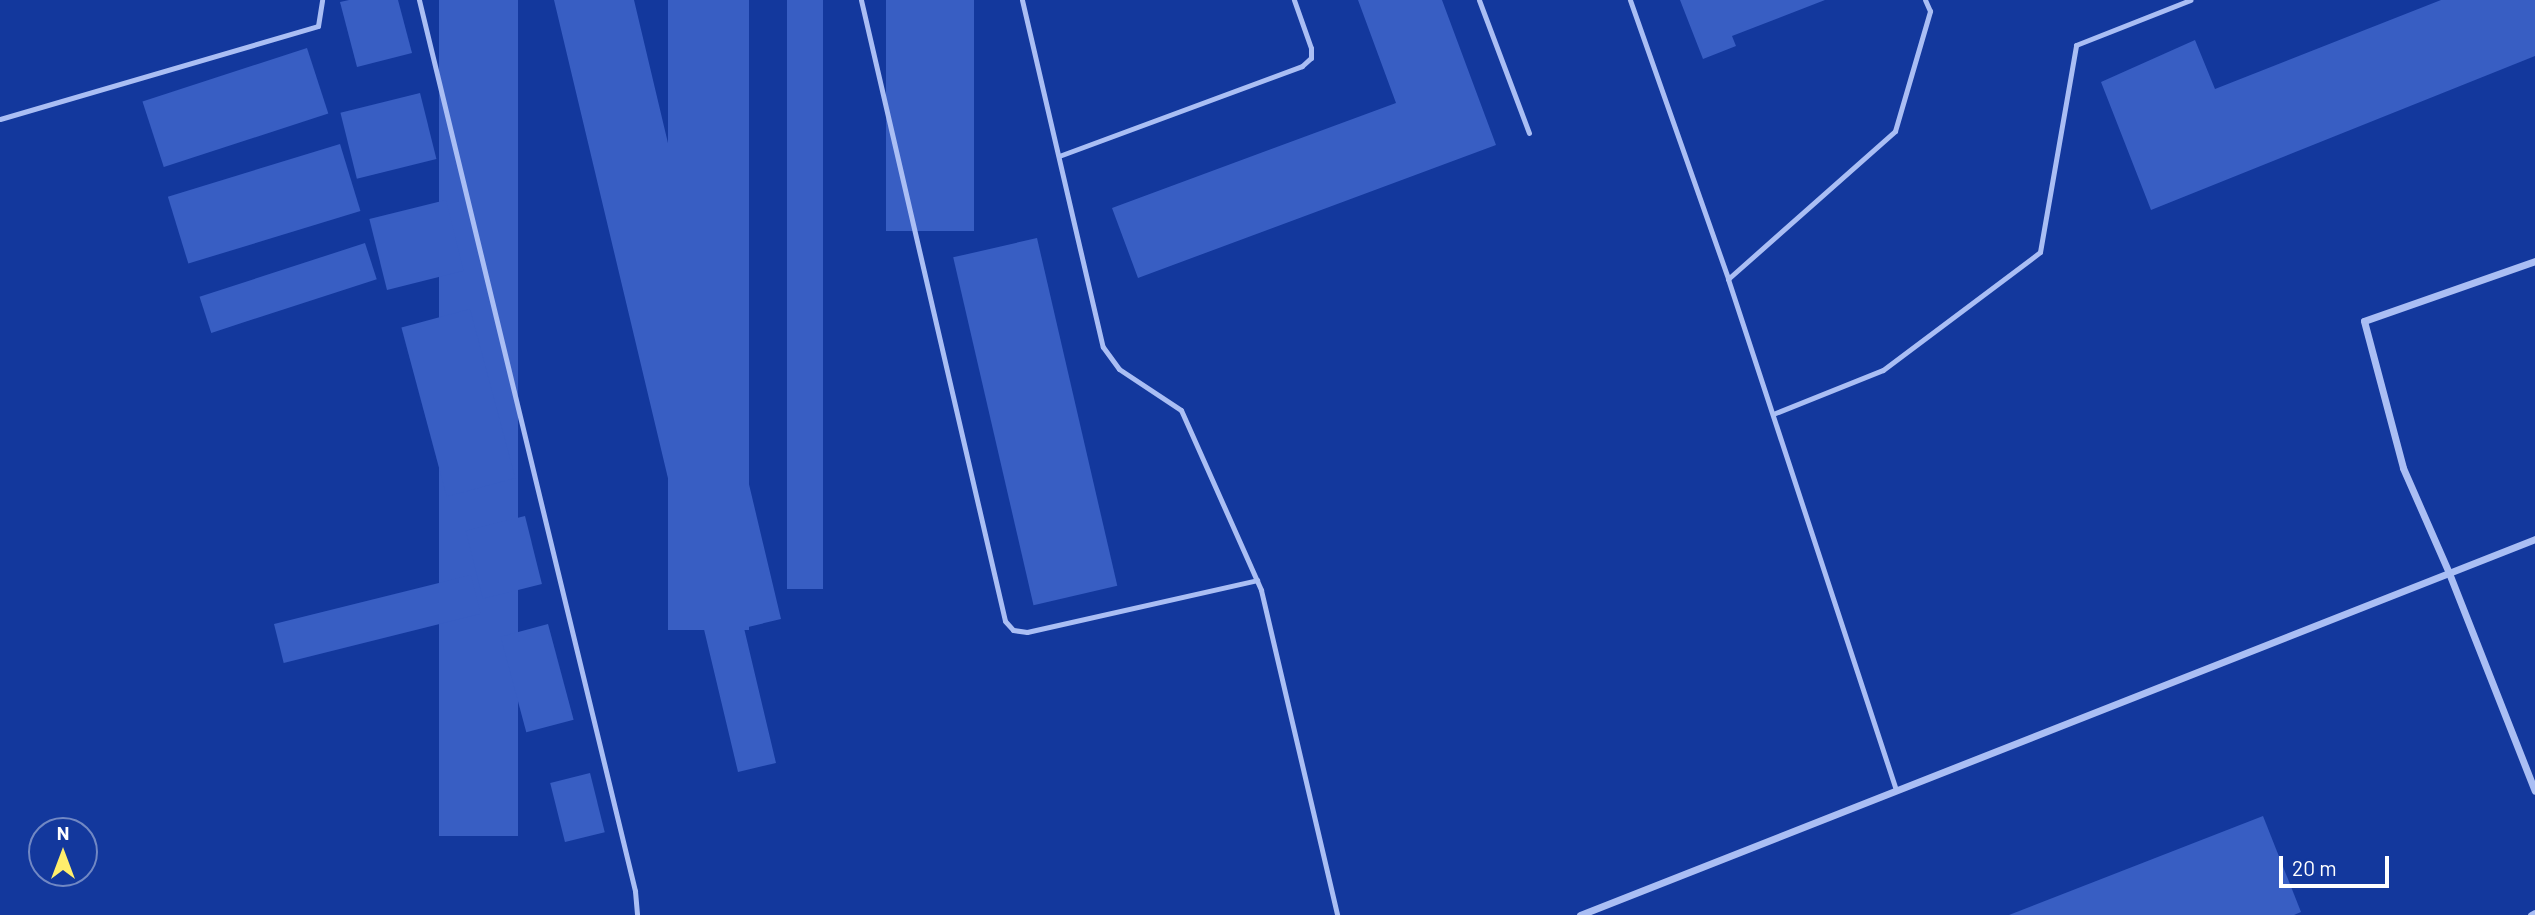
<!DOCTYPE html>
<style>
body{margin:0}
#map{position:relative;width:2535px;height:915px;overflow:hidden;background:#13389d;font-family:Barlow,sans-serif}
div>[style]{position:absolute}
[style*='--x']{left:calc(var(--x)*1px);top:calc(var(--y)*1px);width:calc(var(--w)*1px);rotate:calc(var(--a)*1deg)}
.building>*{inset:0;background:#385ec3;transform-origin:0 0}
.lane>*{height:5px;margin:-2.5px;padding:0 2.5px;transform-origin:2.5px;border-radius:2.5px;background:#aabef4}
.street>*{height:7px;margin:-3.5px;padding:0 3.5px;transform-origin:3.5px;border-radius:3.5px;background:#aabef4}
span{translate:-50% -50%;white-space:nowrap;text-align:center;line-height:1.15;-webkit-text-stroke:5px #13389d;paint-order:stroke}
.north{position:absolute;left:28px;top:817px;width:70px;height:70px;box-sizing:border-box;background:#13389d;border:2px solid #7188c4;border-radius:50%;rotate:0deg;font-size:19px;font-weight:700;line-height:28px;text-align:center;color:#fff}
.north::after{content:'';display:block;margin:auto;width:24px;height:32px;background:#ffee6c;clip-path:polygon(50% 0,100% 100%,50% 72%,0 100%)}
.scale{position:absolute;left:2279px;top:856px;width:110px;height:32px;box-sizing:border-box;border:4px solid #fff;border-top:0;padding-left:9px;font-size:21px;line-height:24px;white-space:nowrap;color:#fff;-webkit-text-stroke:5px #13389d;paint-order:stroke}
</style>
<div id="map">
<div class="building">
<i style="clip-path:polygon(349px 0,398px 0,412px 53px,357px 67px,340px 2px)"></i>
<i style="left:439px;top:0;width:79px;height:836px"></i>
<i style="clip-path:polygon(554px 0,634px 0,781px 619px,744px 628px,776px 763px,738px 772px)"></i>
<i style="left:668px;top:0;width:81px;height:630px"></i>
<i style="left:787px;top:0;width:36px;height:589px"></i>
<i style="left:886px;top:0;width:88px;height:231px"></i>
<i style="clip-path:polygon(1358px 0,1442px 0,1496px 145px,1138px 278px,1112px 208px,1396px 103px)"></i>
<i style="clip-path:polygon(1680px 0,1825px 0,1732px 36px,1736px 46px,1703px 59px)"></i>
<i style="clip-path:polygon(2441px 0,2535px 0,2535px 56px,2151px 210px,2101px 82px,2195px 40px,2215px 89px)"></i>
<i style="left:307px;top:48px;width:69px;height:173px;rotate:72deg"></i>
<i style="left:420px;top:93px;width:68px;height:82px;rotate:76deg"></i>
<i style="left:340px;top:144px;width:70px;height:180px;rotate:73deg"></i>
<i style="left:446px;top:200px;width:73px;height:79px;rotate:76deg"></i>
<i style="left:1037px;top:238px;width:357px;height:86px;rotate:77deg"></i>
<i style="left:365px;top:243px;width:38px;height:174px;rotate:72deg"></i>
<i style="left:470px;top:309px;width:175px;height:71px;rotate:75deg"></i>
<i style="left:525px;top:516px;width:70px;height:61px;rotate:76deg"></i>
<i style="left:471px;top:575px;width:40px;height:203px;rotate:76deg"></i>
<i style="left:548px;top:624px;width:99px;height:49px;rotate:75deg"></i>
<i style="left:590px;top:773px;width:61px;height:41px;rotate:76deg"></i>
<i style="clip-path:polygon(2263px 816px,2301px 912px,2294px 915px,2009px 915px)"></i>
</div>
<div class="lane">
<i style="--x:419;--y:0;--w:917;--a:76.37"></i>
<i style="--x:635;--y:891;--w:24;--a:85"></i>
<i style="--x:861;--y:0;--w:637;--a:76.94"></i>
<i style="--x:1005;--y:621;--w:12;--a:48"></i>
<i style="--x:1013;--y:630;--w:14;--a:8"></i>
<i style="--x:1027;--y:632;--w:236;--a:-12.7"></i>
<i style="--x:1022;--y:0;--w:356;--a:76.9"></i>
<i style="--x:1103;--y:347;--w:27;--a:54"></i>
<i style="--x:1119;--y:369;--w:74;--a:33.5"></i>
<i style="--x:1181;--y:410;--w:197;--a:66"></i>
<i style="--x:1261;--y:590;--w:334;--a:76.8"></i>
<i style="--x:1479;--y:0;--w:142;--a:69.4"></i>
<i style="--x:1630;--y:0;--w:296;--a:70.6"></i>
<i style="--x:1728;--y:279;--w:538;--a:71.8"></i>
<i style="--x:0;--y:119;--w:331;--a:-16.3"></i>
<i style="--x:318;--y:26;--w:26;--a:-81"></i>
<i style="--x:1059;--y:156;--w:259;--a:-20.3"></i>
<i style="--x:1302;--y:66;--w:12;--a:-42"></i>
<i style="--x:1311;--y:58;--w:10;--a:-90"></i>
<i style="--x:1311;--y:48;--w:51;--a:-109.5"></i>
<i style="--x:1728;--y:279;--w:223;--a:-41.5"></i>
<i style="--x:1895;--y:131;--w:125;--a:-73.7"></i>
<i style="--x:1930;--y:11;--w:12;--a:-114"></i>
<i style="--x:1773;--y:414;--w:118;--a:-21.8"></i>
<i style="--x:1883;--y:370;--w:196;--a:-36.9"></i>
<i style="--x:2040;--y:252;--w:210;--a:-80.1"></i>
<i style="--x:2076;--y:45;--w:123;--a:-21.5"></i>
</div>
<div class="street">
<i style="--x:2535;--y:261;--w:181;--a:160.7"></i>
<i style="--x:2364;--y:321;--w:152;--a:75.1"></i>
<i style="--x:2403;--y:468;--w:115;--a:66.3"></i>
<i style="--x:2449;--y:573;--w:234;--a:68.5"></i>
<i style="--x:1580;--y:915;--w:1026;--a:-21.49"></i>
<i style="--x:2531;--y:915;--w:4;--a:-27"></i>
</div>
<div class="north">N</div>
<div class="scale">20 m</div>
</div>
